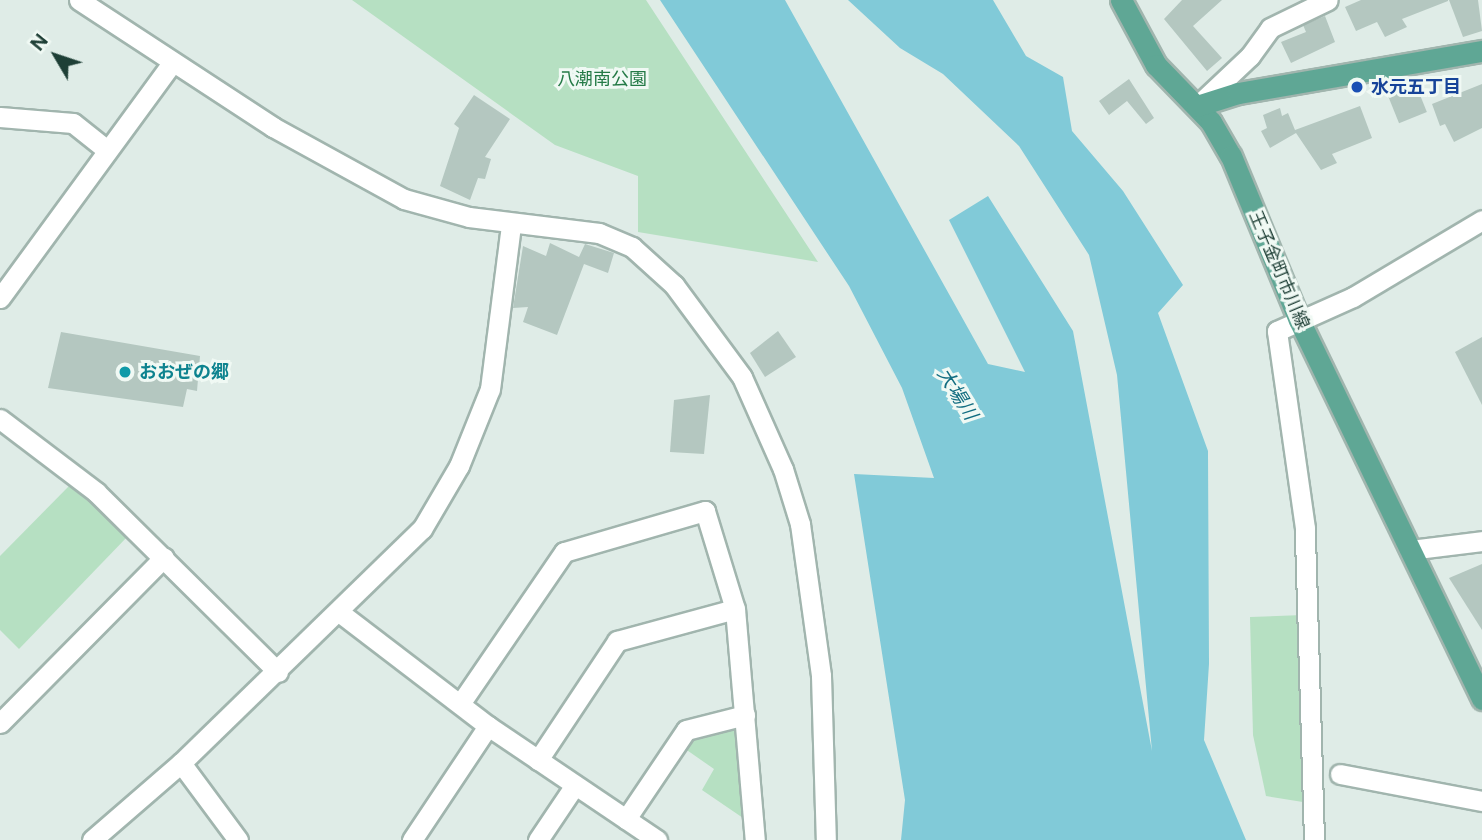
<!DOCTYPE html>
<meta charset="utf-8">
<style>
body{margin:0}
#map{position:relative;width:1482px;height:840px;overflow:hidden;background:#dfece7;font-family:Figtree,"Noto Sans JP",sans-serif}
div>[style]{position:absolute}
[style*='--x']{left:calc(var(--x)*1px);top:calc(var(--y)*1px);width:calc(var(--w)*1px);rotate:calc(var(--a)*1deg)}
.green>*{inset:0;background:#b6e0c2}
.water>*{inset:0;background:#81cad8}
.building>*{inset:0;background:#b4c7c0;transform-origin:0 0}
.roads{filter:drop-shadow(2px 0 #a1b5ae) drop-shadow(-2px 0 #a1b5ae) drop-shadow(0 2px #a1b5ae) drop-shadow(0 -2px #a1b5ae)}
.minor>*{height:19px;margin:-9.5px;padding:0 9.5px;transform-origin:9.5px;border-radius:9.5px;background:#fff}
.major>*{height:21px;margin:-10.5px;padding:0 10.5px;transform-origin:10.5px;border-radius:10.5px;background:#5fa795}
.dots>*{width:19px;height:19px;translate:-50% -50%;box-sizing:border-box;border:4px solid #f0f9f4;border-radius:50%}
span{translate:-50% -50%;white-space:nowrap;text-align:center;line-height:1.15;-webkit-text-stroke:6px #f0f9f4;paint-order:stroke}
.park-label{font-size:18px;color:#247a46}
.transit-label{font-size:18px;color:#164399;font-weight:700}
.left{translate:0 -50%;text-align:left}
.street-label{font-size:18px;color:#1e3f36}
.culture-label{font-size:18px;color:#0d838f;font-weight:700}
.water-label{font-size:19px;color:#126d81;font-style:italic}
.north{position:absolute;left:21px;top:21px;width:70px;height:70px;-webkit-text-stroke:5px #f0f9f4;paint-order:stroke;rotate:309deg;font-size:19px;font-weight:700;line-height:28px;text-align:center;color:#1e3f36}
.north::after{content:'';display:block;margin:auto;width:24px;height:32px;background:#1e3f36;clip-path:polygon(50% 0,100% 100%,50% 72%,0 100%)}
</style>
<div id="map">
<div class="green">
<i style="clip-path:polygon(352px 0,646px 0,818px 262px,638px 232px,638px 176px,555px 145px)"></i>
<i style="clip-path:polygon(70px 485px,128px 536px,19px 649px,0 630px,0 556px)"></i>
<i style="clip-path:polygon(1303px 615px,1309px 803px,1266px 796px,1253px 735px,1250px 617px)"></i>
<i style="clip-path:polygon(730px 727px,739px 734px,746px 820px,702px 790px,714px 769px,681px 746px,688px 737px)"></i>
</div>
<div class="water">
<i style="clip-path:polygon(660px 0,785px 0,988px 364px,1025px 372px,949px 220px,988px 196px,1073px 331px,1152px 751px,1117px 375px,1089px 255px,1019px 146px,943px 74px,900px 48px,848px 0,993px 0,1026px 56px,1063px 77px,1072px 131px,1123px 191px,1183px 285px,1158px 313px,1208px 451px,1209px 664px,1204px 740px,1246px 840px,901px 840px,905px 800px,854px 474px,934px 478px,902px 388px,849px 286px)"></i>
</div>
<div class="building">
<i style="clip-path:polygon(1182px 0,1222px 0,1193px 26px,1222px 58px,1207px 71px,1164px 19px)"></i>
<i style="clip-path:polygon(1361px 0,1448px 0,1448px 1px,1402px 19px,1407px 27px,1385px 37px,1377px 22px,1356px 31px,1345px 7px)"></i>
<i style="clip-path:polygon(1449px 0,1478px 0,1482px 31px,1463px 37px)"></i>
<i style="clip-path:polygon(1325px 16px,1335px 42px,1291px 63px,1281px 42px,1306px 32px,1303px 25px)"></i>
<i style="clip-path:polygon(1129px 79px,1154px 118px,1146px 124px,1127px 101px,1109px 115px,1099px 101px)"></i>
<i style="clip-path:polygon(1482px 84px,1482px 128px,1454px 142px,1445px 124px,1440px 126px,1432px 104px)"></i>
<i style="left:1416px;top:85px;width:29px;height:30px;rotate:68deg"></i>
<i style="clip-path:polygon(474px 95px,510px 119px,485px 157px,491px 159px,485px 179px,478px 178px,470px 200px,440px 186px,459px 128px,454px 124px)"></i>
<i style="clip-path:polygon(1360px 106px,1372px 138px,1332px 154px,1337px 163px,1321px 170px,1296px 133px,1270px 148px,1261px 131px,1267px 128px,1263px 115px,1280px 108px,1282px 116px,1288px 113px,1295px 130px)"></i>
<i style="clip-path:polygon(550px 243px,579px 257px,585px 244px,614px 253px,608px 273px,584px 264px,557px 335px,523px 322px,528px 307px,513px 308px,523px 246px,546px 256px)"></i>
<i style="clip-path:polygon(778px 331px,796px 357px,765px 377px,750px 353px)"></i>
<i style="clip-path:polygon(61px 332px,200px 356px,197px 391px,187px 389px,183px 407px,48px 388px)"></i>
<i style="clip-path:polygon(1482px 337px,1482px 405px,1455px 352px)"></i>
<i style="clip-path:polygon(710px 395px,704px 454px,670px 452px,674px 400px)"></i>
<i style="clip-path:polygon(1482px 564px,1482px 630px,1449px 578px)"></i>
</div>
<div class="roads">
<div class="minor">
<i style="--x:79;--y:0;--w:232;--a:33.2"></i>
<i style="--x:273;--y:127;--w:149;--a:28.8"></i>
<i style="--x:404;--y:199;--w:67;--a:15.5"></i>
<i style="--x:469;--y:217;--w:131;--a:7"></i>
<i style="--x:599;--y:233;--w:36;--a:23"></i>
<i style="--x:632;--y:247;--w:57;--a:42.1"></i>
<i style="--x:674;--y:285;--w:114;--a:53.5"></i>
<i style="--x:742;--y:377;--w:101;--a:66"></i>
<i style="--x:783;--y:469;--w:58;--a:72.8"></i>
<i style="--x:800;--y:524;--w:153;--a:82.1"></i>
<i style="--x:821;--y:676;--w:164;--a:88.3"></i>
<i style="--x:1197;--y:106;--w:73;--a:-43.3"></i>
<i style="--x:1250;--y:56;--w:34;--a:-54"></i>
<i style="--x:1270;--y:28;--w:64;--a:-25.8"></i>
<i style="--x:0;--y:117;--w:73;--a:4.7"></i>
<i style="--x:73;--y:123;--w:43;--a:38.5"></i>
<i style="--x:0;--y:298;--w:291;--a:-53.8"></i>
<i style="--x:0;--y:419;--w:121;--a:37.2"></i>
<i style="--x:96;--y:492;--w:256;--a:44.7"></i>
<i style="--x:1410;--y:550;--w:73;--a:-7.1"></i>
<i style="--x:339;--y:612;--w:188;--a:37.4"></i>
<i style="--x:488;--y:726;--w:204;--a:34"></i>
<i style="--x:460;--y:704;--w:184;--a:-55.6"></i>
<i style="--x:564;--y:552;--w:147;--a:-16.2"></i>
<i style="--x:705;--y:511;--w:102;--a:73"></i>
<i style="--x:735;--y:609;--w:232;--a:85.1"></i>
<i style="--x:0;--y:723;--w:233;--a:-45.3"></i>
<i style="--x:538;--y:760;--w:143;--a:-56.4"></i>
<i style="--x:617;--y:641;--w:122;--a:-15.2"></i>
<i style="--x:181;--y:763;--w:96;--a:53.5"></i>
<i style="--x:1340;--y:774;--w:145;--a:10.8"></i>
<i style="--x:626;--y:819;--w:107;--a:-56"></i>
<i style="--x:686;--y:730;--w:61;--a:-14.3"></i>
<i style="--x:92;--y:840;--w:118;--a:-40.9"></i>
<i style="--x:181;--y:763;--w:336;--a:-44.2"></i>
<i style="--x:422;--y:529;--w:73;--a:-59.6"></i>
<i style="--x:459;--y:466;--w:83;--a:-68.1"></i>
<i style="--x:490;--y:389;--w:166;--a:-82.7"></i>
<i style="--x:412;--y:840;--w:137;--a:-56.3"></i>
<i style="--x:538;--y:840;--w:66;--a:-56.1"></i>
<i style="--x:1314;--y:840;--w:312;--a:-91.7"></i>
<i style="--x:1305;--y:528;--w:199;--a:-98.1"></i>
<i style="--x:1277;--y:331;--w:83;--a:-24.1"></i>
<i style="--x:1353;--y:297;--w:150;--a:-30.8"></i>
</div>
<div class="major">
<i style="--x:1121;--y:0;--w:74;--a:61.7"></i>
<i style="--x:1156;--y:65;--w:79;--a:46"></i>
<i style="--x:1211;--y:122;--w:39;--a:60"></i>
<i style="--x:1231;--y:156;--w:178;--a:67.5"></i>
<i style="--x:1299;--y:320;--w:421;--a:64.2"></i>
<i style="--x:1197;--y:106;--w:43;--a:-17.6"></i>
<i style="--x:1238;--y:93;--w:248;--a:-9.8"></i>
</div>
</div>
<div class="dots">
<i style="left:1357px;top:87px;background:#1a4fb4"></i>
<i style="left:125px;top:372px;background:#0f9aa8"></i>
</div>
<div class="park-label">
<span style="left:602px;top:79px">八潮南公園</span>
</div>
<div class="transit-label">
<span class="left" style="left:1371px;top:87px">水元五丁目</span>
</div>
<div class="street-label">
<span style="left:1279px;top:270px;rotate:67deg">王子金町市川線</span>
</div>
<div class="culture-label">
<span class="left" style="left:139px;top:372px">おおぜの郷</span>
</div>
<div class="water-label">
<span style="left:957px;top:394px;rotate:58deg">大場川</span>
</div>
<div class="north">N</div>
</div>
